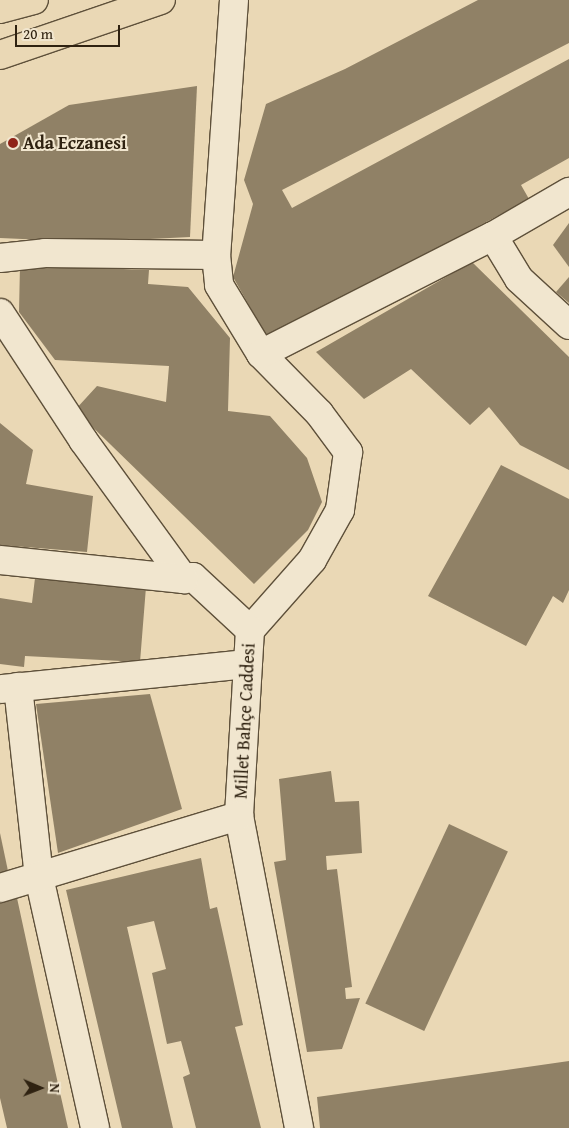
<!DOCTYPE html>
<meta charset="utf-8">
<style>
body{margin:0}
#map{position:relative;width:569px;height:1128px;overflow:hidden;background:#ead8b5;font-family:"Gentium Book Plus",serif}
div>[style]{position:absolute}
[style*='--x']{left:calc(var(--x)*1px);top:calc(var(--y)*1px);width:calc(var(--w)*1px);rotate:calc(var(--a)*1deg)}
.building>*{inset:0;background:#908166;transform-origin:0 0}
.roads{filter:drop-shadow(1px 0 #5e503a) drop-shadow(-1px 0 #5e503a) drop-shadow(0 1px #5e503a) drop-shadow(0 -1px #5e503a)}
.minor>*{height:28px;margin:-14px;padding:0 14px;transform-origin:14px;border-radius:14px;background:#f1e6cf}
.major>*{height:28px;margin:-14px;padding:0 14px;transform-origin:14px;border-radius:14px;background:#ead8b5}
.dots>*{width:14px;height:14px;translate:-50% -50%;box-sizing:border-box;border:2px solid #f1e6cf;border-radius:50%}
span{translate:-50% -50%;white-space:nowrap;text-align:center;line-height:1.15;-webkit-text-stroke:4px #f1e6cf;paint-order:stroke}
.poi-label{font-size:18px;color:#2f2211;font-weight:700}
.left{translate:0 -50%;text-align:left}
.street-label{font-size:18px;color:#2f2211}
.north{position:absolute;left:15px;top:1063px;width:50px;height:50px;-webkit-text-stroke:4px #f1e6cf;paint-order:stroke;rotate:91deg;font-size:14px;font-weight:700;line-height:20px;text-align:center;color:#2f2211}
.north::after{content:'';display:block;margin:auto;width:18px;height:22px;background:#2f2211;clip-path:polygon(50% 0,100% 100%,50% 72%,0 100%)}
.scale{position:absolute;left:15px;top:25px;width:105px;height:22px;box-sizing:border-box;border:2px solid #2f2211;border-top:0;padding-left:6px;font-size:15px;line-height:18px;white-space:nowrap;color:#2f2211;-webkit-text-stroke:4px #f1e6cf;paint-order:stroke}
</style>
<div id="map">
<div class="building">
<i style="clip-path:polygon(478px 0,569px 0,569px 43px,282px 190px,292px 208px,569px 59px,569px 158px,521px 185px,529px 199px,268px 339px,233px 277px,253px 204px,244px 180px,266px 104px,345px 69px)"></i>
<i style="clip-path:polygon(197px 86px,190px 237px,90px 242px,0 238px,0 144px,69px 105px)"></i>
<i style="clip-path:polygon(569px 223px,569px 267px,553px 245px)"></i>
<i style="clip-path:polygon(472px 262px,569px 357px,569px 470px,520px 445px,489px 407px,470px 425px,411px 369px,364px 399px,316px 352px)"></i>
<i style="clip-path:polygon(20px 265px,149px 270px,148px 284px,188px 287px,230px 338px,228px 411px,270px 416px,307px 458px,322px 502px,308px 530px,254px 584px,75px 410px,97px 386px,166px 402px,169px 366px,55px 360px,19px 312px)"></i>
<i style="clip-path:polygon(569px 277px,569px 303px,556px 292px)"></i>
<i style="clip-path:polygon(0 423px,33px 450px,26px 484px,93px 496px,87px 552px,0 545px)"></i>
<i style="clip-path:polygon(501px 465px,569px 499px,569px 590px,563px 603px,553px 596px,526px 646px,428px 596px)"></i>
<i style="clip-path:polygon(35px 578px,146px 587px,140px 662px,25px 656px,24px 667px,0 664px,0 598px,32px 603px)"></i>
<i style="clip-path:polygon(150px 694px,182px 809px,58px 853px,36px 704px)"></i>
<i style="clip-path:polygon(331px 771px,335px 802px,359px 801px,362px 853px,326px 856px,327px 870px,337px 869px,352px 987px,345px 988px,346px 999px,360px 998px,342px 1049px,307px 1052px,274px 862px,286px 860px,279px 779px)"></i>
<i style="left:449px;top:824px;width:65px;height:198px;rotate:25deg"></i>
<i style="clip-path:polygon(0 833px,8px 871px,0 873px)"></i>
<i style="clip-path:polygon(201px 858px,210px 909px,217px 907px,243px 1025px,235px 1027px,261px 1128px,196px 1128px,183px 1077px,190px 1074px,181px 1041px,167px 1044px,152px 973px,166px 969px,154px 921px,127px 927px,173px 1128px,122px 1128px,66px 890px)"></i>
<i style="clip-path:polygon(17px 898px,38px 995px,68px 1128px,7px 1128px,0 1098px,0 903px)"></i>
<i style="clip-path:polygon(569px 1061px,569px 1128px,320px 1128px,317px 1097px)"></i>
</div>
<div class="roads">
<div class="minor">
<i style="--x:234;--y:0;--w:256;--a:94"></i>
<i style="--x:216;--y:255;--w:30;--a:84"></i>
<i style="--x:219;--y:285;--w:81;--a:58.7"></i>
<i style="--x:261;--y:354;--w:83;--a:45.5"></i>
<i style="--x:319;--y:413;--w:49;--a:53.4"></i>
<i style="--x:348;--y:452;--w:59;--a:97.9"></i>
<i style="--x:340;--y:510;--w:57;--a:119.2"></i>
<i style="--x:312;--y:560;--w:94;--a:131.5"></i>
<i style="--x:493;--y:236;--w:50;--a:58.8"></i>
<i style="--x:519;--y:279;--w:68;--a:42.6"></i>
<i style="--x:0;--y:258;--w:45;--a:-6.3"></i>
<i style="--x:45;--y:253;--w:171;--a:0.7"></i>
<i style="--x:0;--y:313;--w:152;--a:56.8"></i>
<i style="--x:83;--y:440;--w:172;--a:54"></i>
<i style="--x:184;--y:579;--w:9;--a:-13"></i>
<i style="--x:193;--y:577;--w:78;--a:42.9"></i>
<i style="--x:250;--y:630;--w:186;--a:93.4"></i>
<i style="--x:239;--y:816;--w:318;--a:79.1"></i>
<i style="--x:261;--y:354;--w:260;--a:-27"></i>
<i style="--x:493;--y:236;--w:88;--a:-30.1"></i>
<i style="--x:0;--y:560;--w:185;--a:5.9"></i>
<i style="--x:18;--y:687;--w:191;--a:83.7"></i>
<i style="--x:39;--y:877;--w:257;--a:77.4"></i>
<i style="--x:1;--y:689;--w:248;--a:-5.8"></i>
<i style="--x:0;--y:888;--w:250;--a:-16.8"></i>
</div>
<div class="major">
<i style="--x:0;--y:9;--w:35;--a:-15"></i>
<i style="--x:0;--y:55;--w:170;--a:-18.9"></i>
</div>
</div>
<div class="dots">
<i style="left:13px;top:143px;background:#8f2418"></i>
</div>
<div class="poi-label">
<span class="left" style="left:23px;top:143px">Ada Eczanesi</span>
</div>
<div class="street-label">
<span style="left:245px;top:721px;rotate:-87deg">Millet Bahçe Caddesi</span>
</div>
<div class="north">N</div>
<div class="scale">20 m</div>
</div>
